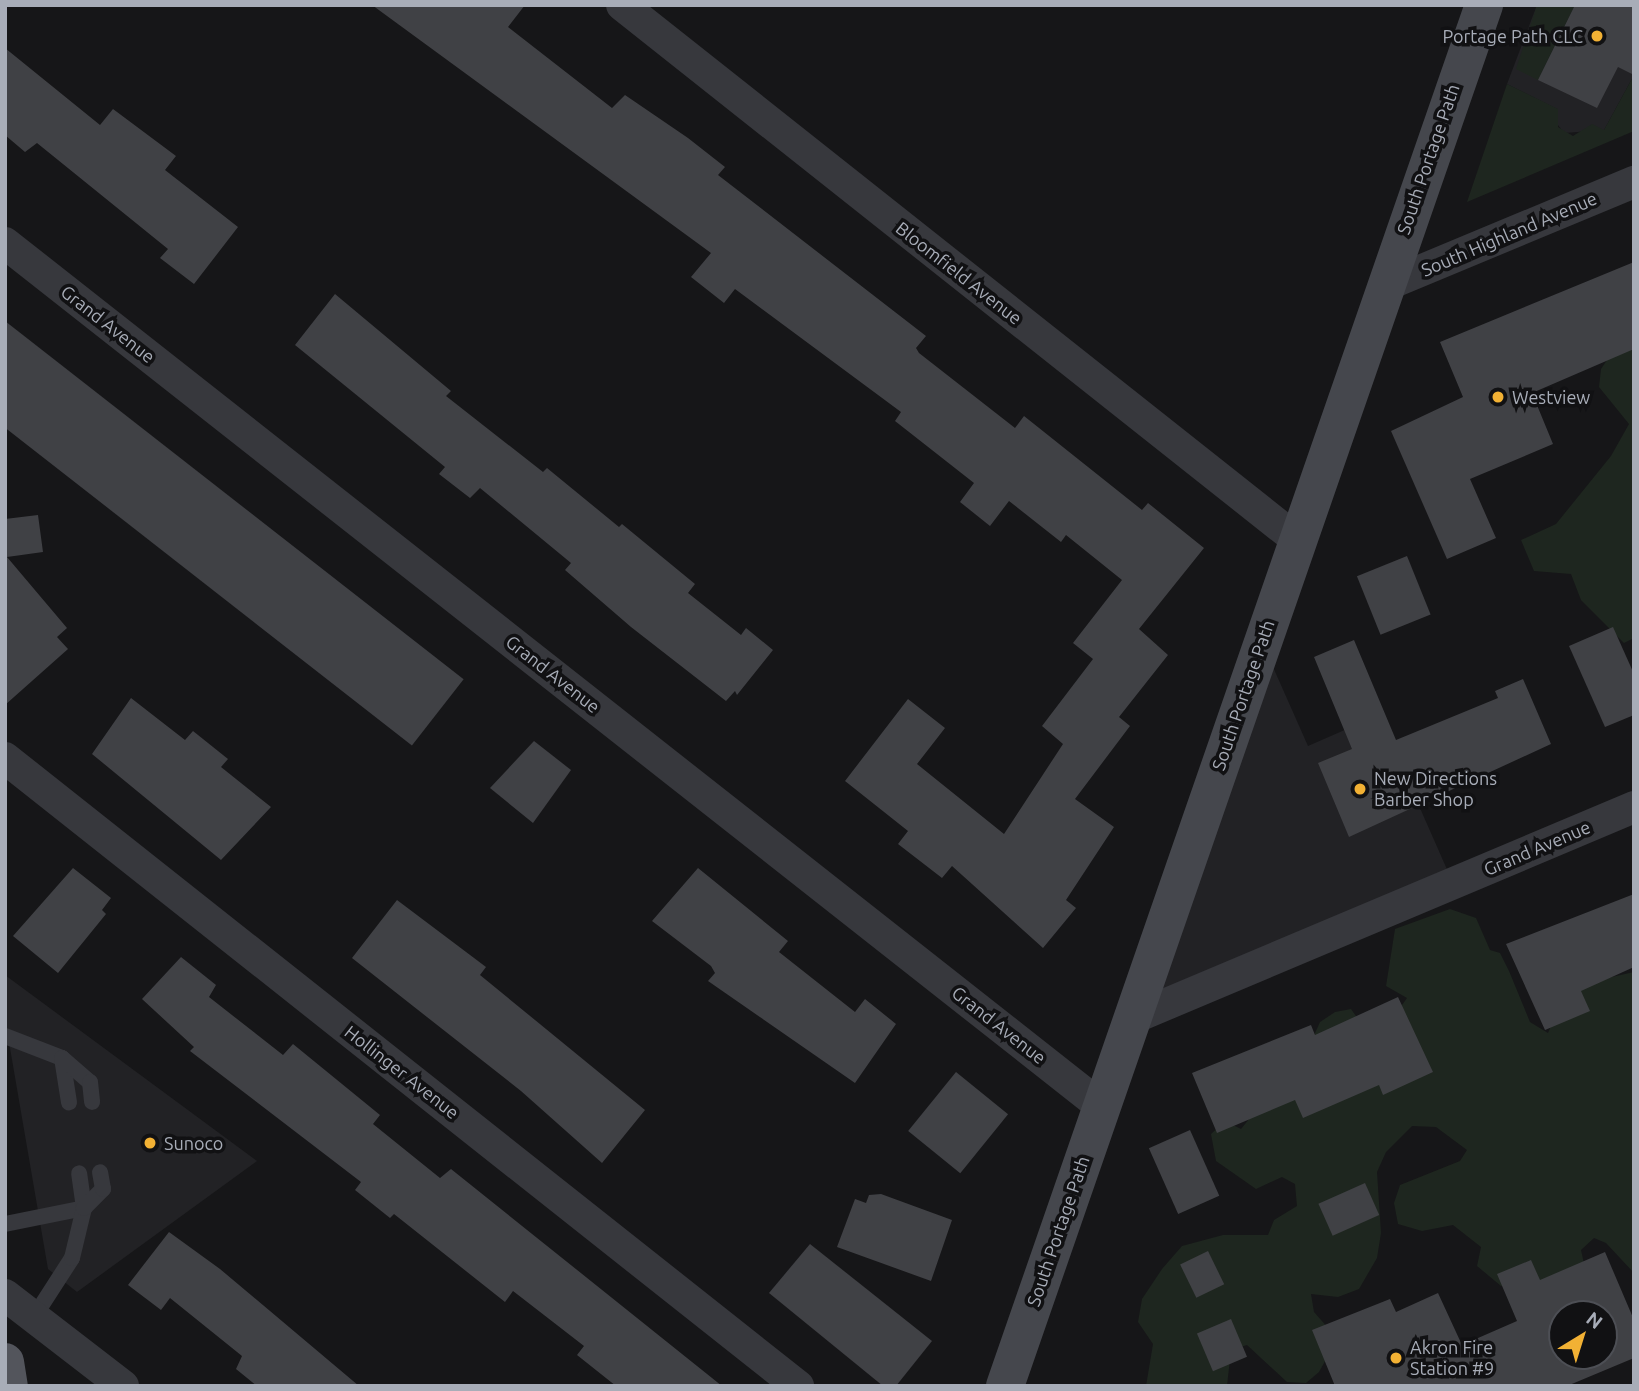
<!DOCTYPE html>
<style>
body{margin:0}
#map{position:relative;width:1639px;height:1391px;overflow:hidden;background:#161618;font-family:Ubuntu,sans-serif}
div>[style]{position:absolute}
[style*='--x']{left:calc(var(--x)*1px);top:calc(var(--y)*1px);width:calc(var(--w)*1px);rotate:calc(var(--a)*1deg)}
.built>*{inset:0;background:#222225}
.green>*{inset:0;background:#1e261f}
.building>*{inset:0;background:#404145;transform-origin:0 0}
.lane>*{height:16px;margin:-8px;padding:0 8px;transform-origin:8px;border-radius:8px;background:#37383d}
.street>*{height:32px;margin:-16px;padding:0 16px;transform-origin:16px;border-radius:16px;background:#37383d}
.secondary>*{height:38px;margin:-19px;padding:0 19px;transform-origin:19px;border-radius:19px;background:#45474d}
.primary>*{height:38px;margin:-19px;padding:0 19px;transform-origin:19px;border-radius:19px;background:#53555c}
.dots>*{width:19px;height:19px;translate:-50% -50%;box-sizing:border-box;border:4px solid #111113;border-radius:50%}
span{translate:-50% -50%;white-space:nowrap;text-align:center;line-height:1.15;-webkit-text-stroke:7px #111113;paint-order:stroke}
.poi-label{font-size:18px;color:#a8adb8}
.right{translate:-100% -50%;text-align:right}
.left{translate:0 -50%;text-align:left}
.street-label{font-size:18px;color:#a8adb8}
.frame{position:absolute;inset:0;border:7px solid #a8adb8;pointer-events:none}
.north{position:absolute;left:1548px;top:1300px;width:70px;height:70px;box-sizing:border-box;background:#111113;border:2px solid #4d4f55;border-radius:50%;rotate:38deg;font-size:19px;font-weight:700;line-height:28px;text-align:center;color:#a8adb8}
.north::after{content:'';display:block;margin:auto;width:24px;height:32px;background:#f2b134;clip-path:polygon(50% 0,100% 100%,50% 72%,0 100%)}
</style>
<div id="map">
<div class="built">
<i style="clip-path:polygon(1537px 5px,1634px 5px,1634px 75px,1604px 130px,1564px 133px,1555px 121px,1557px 109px,1507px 84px)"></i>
<i style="clip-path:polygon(1261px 640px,1308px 746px,1379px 715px,1453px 883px,1131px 1019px)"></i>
<i style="clip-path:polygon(5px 975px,257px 1161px,77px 1292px,48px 1269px,5px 1019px)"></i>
</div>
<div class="green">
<i style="clip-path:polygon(1537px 5px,1575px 5px,1538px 80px,1516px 69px)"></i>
<i style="clip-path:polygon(1634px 75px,1634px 131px,1467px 202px,1507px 84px,1558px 109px,1558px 127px,1573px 136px,1592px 124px,1604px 130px)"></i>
<i style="clip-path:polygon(1634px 342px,1634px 638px,1624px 643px,1581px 600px,1571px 574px,1534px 571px,1521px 540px,1556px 524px,1611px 456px,1629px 424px,1599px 387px,1601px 369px,1615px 348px)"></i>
<i style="clip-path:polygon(1450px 909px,1476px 918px,1490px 950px,1500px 953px,1509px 971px,1530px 1022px,1548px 1033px,1567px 987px,1634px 972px,1634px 1273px,1606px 1243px,1594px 1238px,1581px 1250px,1585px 1268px,1562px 1314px,1514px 1283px,1501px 1286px,1477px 1266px,1481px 1247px,1453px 1225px,1422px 1231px,1398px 1224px,1394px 1203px,1400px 1185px,1460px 1161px,1467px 1150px,1436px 1127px,1412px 1126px,1386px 1152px,1377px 1172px,1381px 1233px,1377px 1258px,1359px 1289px,1338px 1297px,1311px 1294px,1314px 1312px,1329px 1329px,1329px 1354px,1319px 1372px,1306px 1383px,1287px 1382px,1247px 1345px,1231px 1350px,1227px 1386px,1146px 1386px,1153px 1344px,1138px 1322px,1142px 1299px,1162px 1269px,1182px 1246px,1223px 1235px,1268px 1235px,1274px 1220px,1297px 1206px,1295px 1184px,1282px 1177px,1256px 1189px,1216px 1161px,1211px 1134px,1225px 1121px,1241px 1129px,1311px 1042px,1320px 1022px,1335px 1012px,1351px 1009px,1363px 1026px,1395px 1015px,1407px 998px,1386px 986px,1395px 929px)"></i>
</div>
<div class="building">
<i style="clip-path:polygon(372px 5px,525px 5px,508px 27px,612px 108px,625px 95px,688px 138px,725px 167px,718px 175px,926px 336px,916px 348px,919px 353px,1015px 428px,1024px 416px,1142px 510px,1148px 503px,1204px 548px,1139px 629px,1168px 655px,1119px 717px,1130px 726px,1075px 799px,1114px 827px,1066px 900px,1076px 908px,1043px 948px,952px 866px,942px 878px,898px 844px,908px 831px,845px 781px,908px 699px,945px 728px,917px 764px,1004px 834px,1063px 744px,1042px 726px,1093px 659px,1073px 643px,1122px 580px,1066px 535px,1061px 542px,1009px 501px,990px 526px,960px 502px,974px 483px,895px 421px,901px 412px,735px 289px,724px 303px,691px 277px,711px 253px)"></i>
<i style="clip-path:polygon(1575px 5px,1634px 5px,1634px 75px,1618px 67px,1597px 108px,1538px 80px)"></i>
<i style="clip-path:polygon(5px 48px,100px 125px,113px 109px,176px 156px,165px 170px,238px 227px,194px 284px,160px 258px,168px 249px,37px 143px,25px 152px,5px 135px)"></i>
<i style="clip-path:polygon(1634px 262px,1634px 349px,1532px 393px,1553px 444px,1470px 479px,1496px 538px,1447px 559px,1391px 431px,1463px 397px,1440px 342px)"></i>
<i style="clip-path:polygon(335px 294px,451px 391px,446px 396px,543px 472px,547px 468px,619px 527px,622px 524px,695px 584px,688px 593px,741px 635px,746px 628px,773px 650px,737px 695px,735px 691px,726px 701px,631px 627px,565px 570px,571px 563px,480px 488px,470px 498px,439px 474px,445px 467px,295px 345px)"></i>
<i style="left:5px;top:321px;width:582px;height:84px;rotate:38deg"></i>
<i style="clip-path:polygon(38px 515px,43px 552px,7px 557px,67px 628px,57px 637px,68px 649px,5px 705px,5px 519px)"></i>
<i style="left:1407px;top:556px;width:63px;height:54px;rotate:68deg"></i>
<i style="clip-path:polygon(1613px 627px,1634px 674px,1634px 715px,1605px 727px,1569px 646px)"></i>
<i style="clip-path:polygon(1354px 640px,1396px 740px,1498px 698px,1495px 691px,1523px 679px,1551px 744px,1349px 837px,1318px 763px,1352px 749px,1314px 657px)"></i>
<i style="clip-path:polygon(131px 698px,185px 740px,193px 731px,228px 759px,221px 767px,271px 807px,221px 860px,92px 754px)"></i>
<i style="clip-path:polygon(534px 741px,571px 770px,533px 823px,490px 788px)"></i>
<i style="clip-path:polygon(73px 868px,111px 898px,102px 910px,106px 914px,58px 973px,13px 936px)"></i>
<i style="clip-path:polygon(698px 868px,788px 941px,779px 952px,855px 1012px,865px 999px,896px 1024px,855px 1083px,708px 981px,715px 973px,711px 966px,652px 921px)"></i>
<i style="clip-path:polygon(1634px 894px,1634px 967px,1581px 991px,1590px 1011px,1545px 1030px,1506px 944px)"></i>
<i style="clip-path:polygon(397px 900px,486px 967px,480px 975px,645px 1110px,602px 1163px,521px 1091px,352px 958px)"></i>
<i style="clip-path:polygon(181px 957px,216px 985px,209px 997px,283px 1055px,293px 1044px,380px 1115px,373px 1124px,440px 1178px,451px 1169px,722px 1386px,616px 1386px,577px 1355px,584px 1346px,513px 1291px,505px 1302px,394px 1214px,390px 1218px,355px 1190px,361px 1182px,190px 1051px,194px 1047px,142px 999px)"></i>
<i style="clip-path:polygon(1398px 997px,1433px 1072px,1383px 1095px,1379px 1085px,1303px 1118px,1295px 1100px,1217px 1133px,1192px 1073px,1311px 1025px,1315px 1035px)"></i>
<i style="left:956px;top:1072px;width:67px;height:76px;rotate:39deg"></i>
<i style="left:1190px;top:1130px;width:72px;height:45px;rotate:66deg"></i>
<i style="left:1365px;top:1183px;width:35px;height:51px;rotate:66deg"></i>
<i style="clip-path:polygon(881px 1194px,952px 1220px,931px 1281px,837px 1247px,855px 1199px,866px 1203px,869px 1195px)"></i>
<i style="clip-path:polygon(169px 1232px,220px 1269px,359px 1386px,257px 1386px,236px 1369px,242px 1356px,170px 1298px,161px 1310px,128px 1285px)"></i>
<i style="clip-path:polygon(810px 1244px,932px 1341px,896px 1386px,883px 1386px,769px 1293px)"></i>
<i style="left:1208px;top:1251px;width:37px;height:31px;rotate:64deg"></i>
<i style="clip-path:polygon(evenodd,1605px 1252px,1634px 1320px,1634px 1358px,1567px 1386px,1335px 1386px,1312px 1330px,1390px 1299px,1396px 1312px,1438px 1293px,1462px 1345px,1517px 1321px,1497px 1274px,1531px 1260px,1540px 1280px,1605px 1252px,1562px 1314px,1604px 1314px,1604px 1356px,1562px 1356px,1562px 1314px)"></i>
<i style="left:1231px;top:1319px;width:41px;height:37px;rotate:67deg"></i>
</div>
<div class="lane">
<i style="--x:5;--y:1036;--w:61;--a:21.1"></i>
<i style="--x:62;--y:1058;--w:45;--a:81"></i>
<i style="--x:62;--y:1058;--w:37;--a:41"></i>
<i style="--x:90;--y:1082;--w:20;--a:84"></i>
<i style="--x:5;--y:1224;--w:81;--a:-11.4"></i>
<i style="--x:84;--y:1208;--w:35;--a:-98"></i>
<i style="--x:34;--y:1317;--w:70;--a:-57.2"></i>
<i style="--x:72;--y:1258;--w:51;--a:-76.5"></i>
<i style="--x:84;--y:1208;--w:27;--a:-45"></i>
<i style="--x:103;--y:1189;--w:17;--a:-100"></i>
</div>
<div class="street">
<i style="--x:622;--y:5;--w:860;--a:38.39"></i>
<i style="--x:5;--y:243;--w:1395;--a:38.22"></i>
<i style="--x:1384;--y:286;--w:271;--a:-22.6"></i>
<i style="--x:5;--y:758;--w:1012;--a:38.38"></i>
<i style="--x:1131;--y:1019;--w:546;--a:-22.85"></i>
<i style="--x:5;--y:1295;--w:149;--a:37.6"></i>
</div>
<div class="secondary">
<i style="--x:1005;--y:1386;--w:1462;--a:-70.87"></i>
</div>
<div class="primary">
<i style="--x:5;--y:1362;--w:24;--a:81"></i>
</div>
<div class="dots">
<i style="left:1597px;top:36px;background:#f2b134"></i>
<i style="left:1498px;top:397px;background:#f2b134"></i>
<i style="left:1360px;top:789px;background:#f2b134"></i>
<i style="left:150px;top:1143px;background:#f2b134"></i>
<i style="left:1396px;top:1358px;background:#f2b134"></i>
</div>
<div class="poi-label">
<span class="right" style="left:1583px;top:36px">Portage Path CLC</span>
<span class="left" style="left:1512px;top:397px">Westview</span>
<span class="left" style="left:1374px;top:789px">New Directions<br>Barber Shop</span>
<span class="left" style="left:164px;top:1143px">Sunoco</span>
<span class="left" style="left:1410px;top:1358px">Akron Fire<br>Station #9</span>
</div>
<div class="street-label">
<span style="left:1428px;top:159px;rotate:-71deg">South Portage Path</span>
<span style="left:1509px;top:234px;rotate:-23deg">South Highland Avenue</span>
<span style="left:959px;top:273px;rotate:38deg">Bloomfield Avenue</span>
<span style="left:108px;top:324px;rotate:38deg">Grand Avenue</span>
<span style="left:553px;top:674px;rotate:38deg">Grand Avenue</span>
<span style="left:1243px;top:695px;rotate:-71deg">South Portage Path</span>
<span style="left:1537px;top:848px;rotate:-23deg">Grand Avenue</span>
<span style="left:999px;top:1025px;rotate:38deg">Grand Avenue</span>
<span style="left:402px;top:1072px;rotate:38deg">Hollinger Avenue</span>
<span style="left:1058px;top:1231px;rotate:-71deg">South Portage Path</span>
</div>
<div class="frame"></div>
<div class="north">N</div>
</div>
